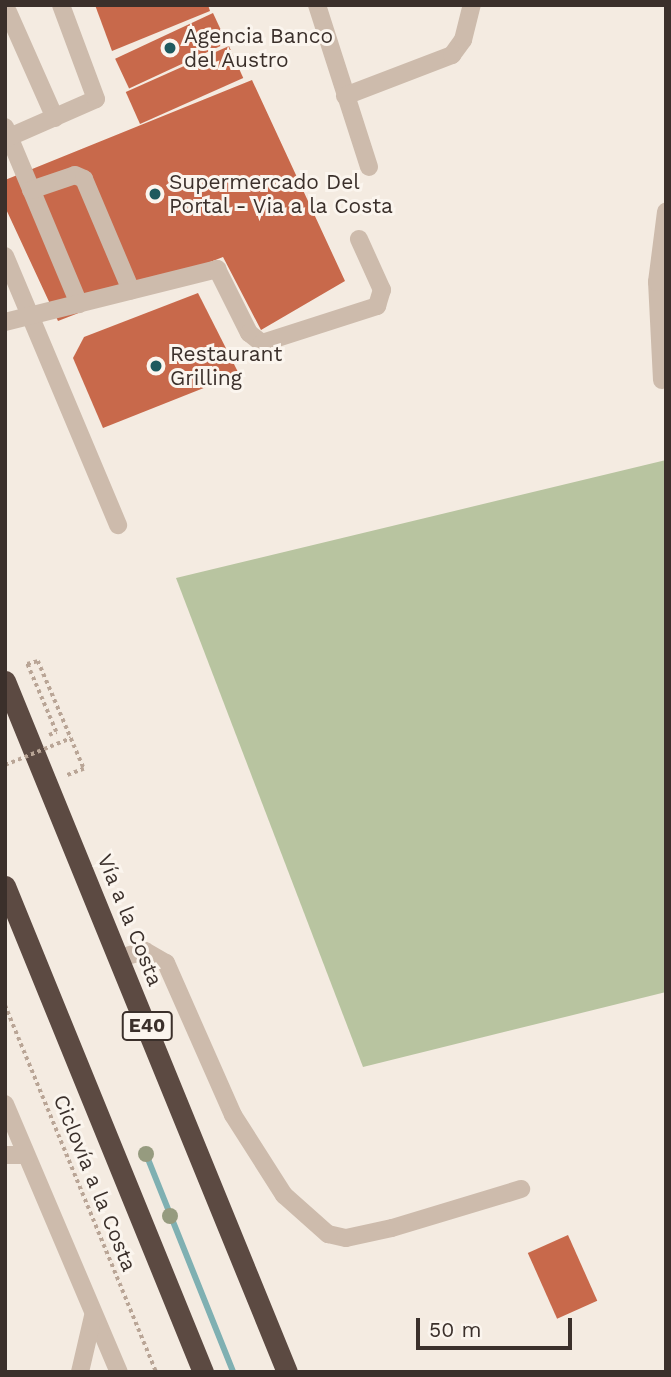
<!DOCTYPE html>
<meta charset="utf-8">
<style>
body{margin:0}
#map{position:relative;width:671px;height:1377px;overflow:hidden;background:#f4ebe1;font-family:"Work Sans",sans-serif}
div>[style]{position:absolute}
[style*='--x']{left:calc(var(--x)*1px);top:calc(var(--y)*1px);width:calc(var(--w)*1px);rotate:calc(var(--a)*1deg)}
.green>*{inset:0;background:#b8c4a0}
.stream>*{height:6px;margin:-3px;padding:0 3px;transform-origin:3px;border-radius:3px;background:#7fb0b2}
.building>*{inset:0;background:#c8694b;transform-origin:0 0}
.path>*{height:3.5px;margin-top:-1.75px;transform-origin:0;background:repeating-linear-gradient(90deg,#b9a596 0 3.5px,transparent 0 7px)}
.minor>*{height:18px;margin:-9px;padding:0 9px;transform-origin:9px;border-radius:9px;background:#cdbbac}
.highway>*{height:21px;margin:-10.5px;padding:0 10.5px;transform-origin:10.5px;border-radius:10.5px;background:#5c4a42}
.path-bridge>*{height:3.5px;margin-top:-1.75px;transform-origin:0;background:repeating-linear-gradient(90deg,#b9a596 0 3.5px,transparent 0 7px)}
.trees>*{width:16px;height:16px;margin:-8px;border-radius:50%;background:#969b7f}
.dots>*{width:19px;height:19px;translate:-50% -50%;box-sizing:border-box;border:4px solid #fbf5ee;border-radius:50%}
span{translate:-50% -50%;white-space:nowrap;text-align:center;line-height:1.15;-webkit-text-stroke:6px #fbf5ee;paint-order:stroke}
.shield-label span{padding:2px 5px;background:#fbf5ee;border:2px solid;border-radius:5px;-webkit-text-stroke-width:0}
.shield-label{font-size:19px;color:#3b302b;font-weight:700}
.poi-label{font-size:21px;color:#3b302b}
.left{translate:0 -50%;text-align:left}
.street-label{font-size:21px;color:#3b302b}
.frame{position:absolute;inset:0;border:7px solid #3b302b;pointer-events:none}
.scale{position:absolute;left:416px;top:1318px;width:156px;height:32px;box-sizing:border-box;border:4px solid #3b302b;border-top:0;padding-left:9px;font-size:21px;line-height:24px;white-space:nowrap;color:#3b302b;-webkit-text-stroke:5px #fbf5ee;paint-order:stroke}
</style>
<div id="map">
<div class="green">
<i style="clip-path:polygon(666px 460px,666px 992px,363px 1067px,176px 578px)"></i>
</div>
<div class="stream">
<i style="--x:146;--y:1154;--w:235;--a:68.2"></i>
</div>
<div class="building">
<i style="clip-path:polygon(95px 5px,208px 5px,210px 11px,112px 51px)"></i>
<i style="left:213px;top:13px;width:33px;height:108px;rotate:65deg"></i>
<i style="left:229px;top:46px;width:35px;height:113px;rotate:66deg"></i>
<i style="clip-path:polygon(252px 80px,345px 281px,261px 330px,223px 257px,58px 321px,5px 207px,5px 180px)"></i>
<i style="clip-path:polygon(198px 293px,239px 374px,103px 428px,73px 358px,84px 337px)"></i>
<i style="left:568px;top:1235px;width:72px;height:44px;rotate:66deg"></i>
</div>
<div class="path">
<i style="--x:49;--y:735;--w:8;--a:-23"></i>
<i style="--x:56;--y:732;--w:74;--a:-113.1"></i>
<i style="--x:27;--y:664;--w:11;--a:-15"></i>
<i style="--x:38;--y:661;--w:117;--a:66.9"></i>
<i style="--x:84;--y:769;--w:19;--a:159"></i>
<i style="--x:5;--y:1005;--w:397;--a:67.6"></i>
</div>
<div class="minor">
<i style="--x:317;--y:5;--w:170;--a:72.2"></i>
<i style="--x:8;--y:12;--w:116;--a:66.1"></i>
<i style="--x:345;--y:96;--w:115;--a:-21"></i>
<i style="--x:452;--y:55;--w:19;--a:-54"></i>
<i style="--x:463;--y:40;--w:36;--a:-76"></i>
<i style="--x:5;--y:127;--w:192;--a:67.3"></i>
<i style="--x:5;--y:139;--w:99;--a:-23.7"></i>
<i style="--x:96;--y:99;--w:100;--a:-110.4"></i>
<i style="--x:31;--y:190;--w:46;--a:-18.8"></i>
<i style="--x:75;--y:175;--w:10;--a:24"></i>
<i style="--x:84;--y:179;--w:121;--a:67.1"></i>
<i style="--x:5;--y:256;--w:292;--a:67.2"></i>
<i style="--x:5;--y:322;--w:219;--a:-14"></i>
<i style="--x:217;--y:269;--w:72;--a:63.4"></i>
<i style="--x:249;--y:333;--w:16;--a:38"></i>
<i style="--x:262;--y:343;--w:121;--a:-17.8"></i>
<i style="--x:377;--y:306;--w:17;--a:-73"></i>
<i style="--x:382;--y:290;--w:56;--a:-114.3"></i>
<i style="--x:662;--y:380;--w:98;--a:-92.9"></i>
<i style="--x:657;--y:282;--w:71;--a:-82.7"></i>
<i style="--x:119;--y:958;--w:27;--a:-15"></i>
<i style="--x:145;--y:951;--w:24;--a:30"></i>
<i style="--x:166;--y:963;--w:166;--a:66.2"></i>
<i style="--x:233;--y:1115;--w:95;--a:57.5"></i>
<i style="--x:284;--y:1195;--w:59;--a:41.6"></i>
<i style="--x:328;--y:1234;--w:18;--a:13"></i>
<i style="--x:346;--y:1238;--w:47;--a:-12.3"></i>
<i style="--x:392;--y:1228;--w:135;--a:-16.8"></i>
<i style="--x:5;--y:1104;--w:291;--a:67"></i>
<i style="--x:5;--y:1155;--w:21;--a:0"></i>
<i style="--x:80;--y:1372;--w:57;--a:-76.9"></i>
</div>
<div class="highway">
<i style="--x:5;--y:681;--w:746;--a:67.8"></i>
<i style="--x:5;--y:886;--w:525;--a:67.83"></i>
</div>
<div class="path-bridge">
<i style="--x:5;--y:765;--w:71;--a:-22.2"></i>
</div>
<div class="trees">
<i style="left:146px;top:1154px"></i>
<i style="left:170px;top:1216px"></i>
</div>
<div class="dots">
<i style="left:170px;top:48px;background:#1f5a5e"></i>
<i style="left:155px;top:194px;background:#1f5a5e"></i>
<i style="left:156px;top:366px;background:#1f5a5e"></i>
</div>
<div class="shield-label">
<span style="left:147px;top:1026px">E40</span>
</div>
<div class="poi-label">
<span class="left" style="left:184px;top:48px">Agencia Banco<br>del Austro</span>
<span class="left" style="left:169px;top:194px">Supermercado Del<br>Portal - Via a la Costa</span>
<span class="left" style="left:170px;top:366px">Restaurant<br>Grilling</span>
</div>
<div class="street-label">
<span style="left:130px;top:920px;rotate:68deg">Vía a la Costa</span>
<span style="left:95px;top:1183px;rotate:68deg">Ciclovía a la Costa</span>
</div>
<div class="frame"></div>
<div class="scale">50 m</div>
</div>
